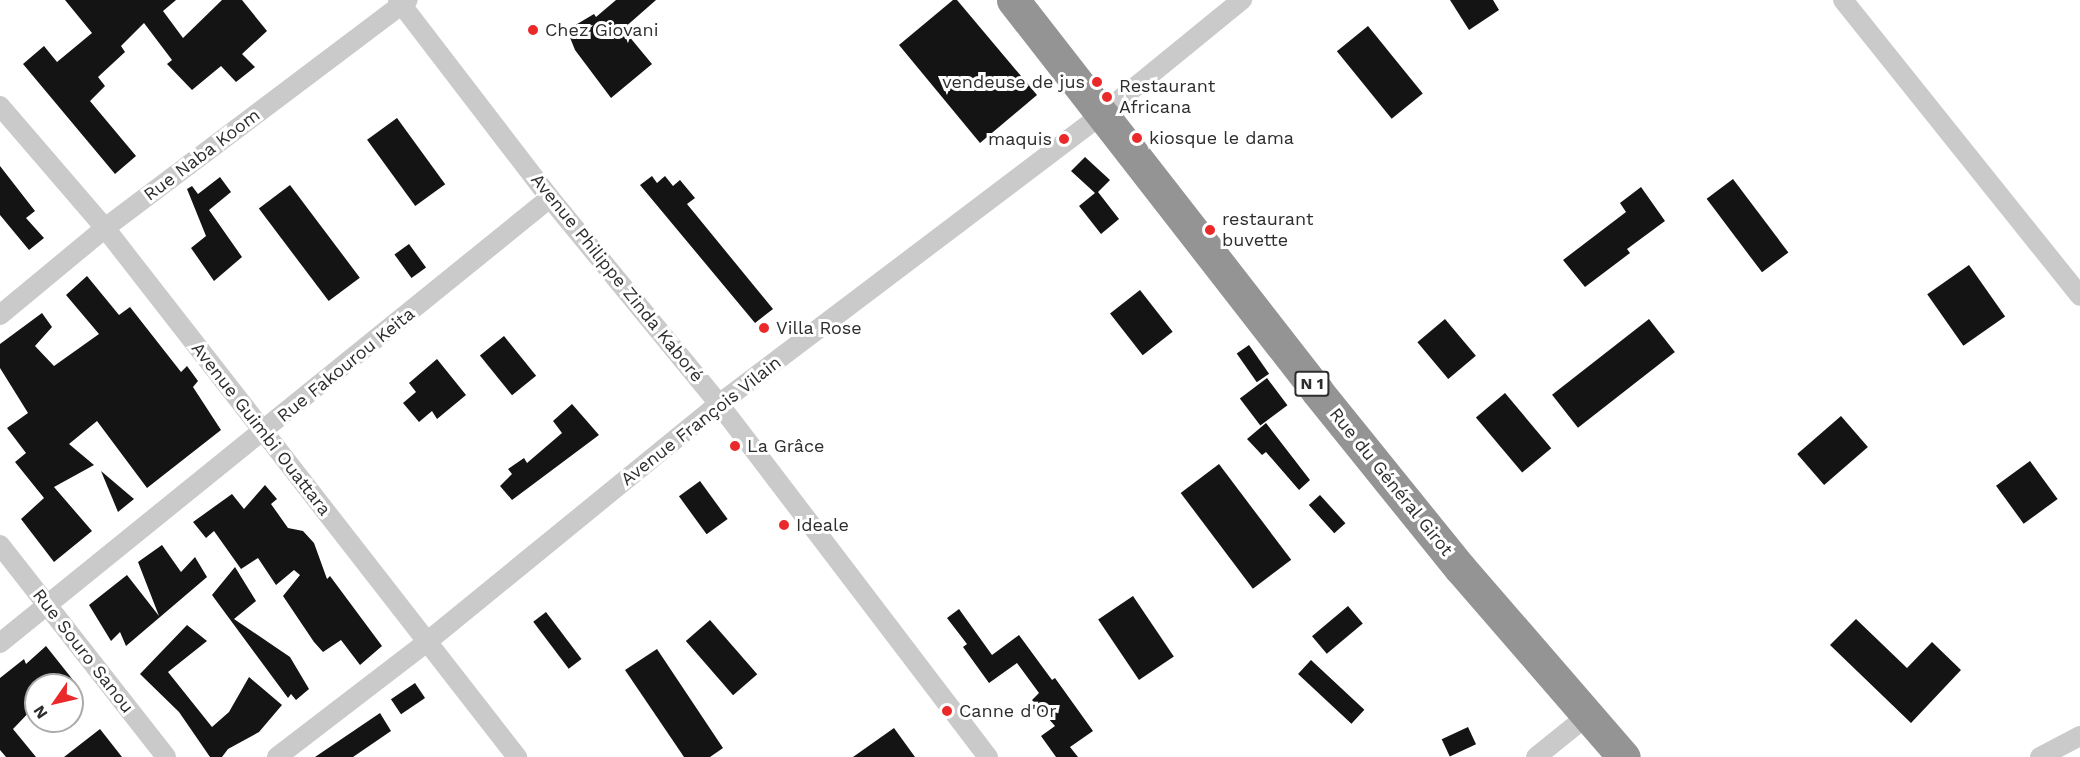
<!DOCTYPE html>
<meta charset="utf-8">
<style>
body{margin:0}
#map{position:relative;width:2080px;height:757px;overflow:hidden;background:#fff;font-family:"Work Sans",sans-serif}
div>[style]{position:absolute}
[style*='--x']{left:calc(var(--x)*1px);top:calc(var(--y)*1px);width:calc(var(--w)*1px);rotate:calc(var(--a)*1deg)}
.building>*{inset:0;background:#141414;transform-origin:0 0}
.street>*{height:20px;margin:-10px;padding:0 10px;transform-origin:10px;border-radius:10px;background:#cacaca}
.highway>*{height:33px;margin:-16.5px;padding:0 16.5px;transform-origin:16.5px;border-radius:16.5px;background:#949494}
.dots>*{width:16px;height:16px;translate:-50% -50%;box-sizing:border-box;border:3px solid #fff;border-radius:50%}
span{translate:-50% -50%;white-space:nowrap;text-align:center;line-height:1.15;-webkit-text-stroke:6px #fff;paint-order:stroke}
.shield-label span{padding:2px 4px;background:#fff;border:2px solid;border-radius:4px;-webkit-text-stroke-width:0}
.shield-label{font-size:16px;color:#2d2d2d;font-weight:700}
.poi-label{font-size:18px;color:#2d2d2d}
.left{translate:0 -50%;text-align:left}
.right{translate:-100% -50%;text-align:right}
.street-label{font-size:18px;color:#2d2d2d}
.north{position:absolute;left:24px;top:673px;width:60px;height:60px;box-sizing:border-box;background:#fff;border:2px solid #ababab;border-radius:50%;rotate:236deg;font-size:16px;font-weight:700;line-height:24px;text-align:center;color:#2d2d2d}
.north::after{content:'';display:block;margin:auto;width:21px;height:27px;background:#ea2a2a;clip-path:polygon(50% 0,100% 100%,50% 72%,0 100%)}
</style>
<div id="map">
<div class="building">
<i style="clip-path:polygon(65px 0,176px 0,163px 11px,183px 38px,222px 0,242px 0,267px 31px,242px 54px,255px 67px,236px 82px,221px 66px,192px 90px,167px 64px,172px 60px,144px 23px,121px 46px,125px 52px,98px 77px,105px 86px,90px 101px,136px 156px,115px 174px,23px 64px,44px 46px,57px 62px,92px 33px)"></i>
<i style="clip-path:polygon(616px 0,656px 0,623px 29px,652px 64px,611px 98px,575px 50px,567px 30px,594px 14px,596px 17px)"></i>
<i style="clip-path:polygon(953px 0,957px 0,1037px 95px,980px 143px,899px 45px)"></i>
<i style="clip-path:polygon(1450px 0,1493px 0,1499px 10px,1469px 30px)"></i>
<i style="left:1368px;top:26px;width:87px;height:40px;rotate:51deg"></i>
<i style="left:397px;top:118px;width:82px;height:37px;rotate:54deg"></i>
<i style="clip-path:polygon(1085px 157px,1110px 180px,1098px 192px,1119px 219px,1101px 234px,1079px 206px,1095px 193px,1071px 171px)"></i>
<i style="clip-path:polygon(0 166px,35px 211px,26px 218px,44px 238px,29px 250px,0 215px)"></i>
<i style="clip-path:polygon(652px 176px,657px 183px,665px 176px,673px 186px,680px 180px,695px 198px,687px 204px,773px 309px,755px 323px,640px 185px)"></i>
<i style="clip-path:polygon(220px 177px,231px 192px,209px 210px,242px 257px,214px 281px,191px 248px,206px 236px,187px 189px,192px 186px,198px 194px)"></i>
<i style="left:1733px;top:179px;width:92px;height:33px;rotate:53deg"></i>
<i style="left:290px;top:185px;width:116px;height:39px;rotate:53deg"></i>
<i style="clip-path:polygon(1641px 187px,1665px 221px,1627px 249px,1630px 253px,1585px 287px,1563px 260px,1626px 212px,1620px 203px)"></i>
<i style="left:409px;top:244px;width:29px;height:18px;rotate:54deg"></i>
<i style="left:1969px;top:265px;width:63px;height:51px;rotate:55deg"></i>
<i style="clip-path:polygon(87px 276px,119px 315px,130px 307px,181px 372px,187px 366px,198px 381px,193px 387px,221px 430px,147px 488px,97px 421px,69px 444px,94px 465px,54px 487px,92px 531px,54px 562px,21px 519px,44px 498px,15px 462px,26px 453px,7px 428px,28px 413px,0 368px,0 344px,42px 313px,52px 327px,35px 346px,54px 366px,99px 334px,66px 295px)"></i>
<i style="left:1140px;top:290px;width:53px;height:38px;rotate:52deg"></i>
<i style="left:1445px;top:319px;width:48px;height:36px;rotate:50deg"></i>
<i style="left:1649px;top:319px;width:42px;height:123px;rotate:52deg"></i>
<i style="left:504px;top:336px;width:51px;height:31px;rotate:51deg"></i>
<i style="left:1249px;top:345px;width:35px;height:15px;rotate:55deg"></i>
<i style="clip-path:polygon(437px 359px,466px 395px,437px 419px,432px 411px,419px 422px,403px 403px,416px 392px,409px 383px)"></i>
<i style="left:1267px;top:378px;width:34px;height:34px;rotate:53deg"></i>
<i style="left:1505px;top:393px;width:72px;height:38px;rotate:50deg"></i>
<i style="clip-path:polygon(572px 404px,599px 435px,512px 500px,500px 486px,512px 474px,508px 469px,524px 458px,527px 463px,562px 433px,553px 421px)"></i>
<i style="left:1841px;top:416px;width:41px;height:58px;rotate:49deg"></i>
<i style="clip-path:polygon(1266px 423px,1310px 480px,1299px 490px,1266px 452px,1262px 455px,1247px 439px)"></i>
<i style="left:2030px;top:461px;width:47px;height:42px;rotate:54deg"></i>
<i style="left:1219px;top:464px;width:120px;height:48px;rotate:53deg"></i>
<i style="clip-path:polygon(101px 471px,134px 499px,118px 512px)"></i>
<i style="left:700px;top:481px;width:47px;height:26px;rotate:54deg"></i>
<i style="clip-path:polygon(265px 485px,277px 499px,271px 504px,288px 528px,303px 531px,314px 543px,327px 579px,330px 576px,382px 646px,360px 665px,341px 640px,323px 652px,314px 642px,283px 596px,300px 575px,294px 570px,276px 585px,258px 558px,241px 569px,214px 531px,206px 538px,193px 522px,232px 494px,244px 509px)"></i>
<i style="left:1320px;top:495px;width:38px;height:15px;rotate:48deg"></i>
<i style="clip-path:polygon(162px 545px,181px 572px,195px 557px,207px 577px,126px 646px,120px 632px,111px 641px,89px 605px,127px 575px,159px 616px,138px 562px)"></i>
<i style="clip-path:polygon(235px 567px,256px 601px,234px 619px,290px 657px,309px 689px,296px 700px,291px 694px,288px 698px,212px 595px)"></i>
<i style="left:1133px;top:596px;width:73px;height:42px;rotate:56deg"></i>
<i style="left:1348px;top:606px;width:23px;height:47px;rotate:50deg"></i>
<i style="clip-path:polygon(959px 609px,992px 655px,1019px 635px,1052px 680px,1055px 678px,1093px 731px,1070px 747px,1078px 757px,1056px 757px,1041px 736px,1055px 726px,1032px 700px,1039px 693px,1017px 663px,989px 683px,963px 647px,967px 644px,947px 618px)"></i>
<i style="left:546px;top:612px;width:59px;height:16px;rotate:53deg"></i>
<i style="clip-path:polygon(1856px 619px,1907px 668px,1932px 642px,1961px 670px,1911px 723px,1830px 645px)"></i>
<i style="left:710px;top:620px;width:72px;height:32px;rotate:49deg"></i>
<i style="clip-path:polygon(187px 625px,207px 641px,168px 672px,212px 727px,229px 712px,249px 677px,282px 705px,259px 732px,228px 749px,222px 757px,210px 757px,179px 712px,140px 674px)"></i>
<i style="clip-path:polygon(46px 646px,77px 685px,36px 685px,36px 705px,13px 729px,36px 757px,6px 757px,0 750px,0 678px,24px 659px,26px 664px)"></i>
<i style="clip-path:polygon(657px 649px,723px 748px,710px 757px,684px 757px,625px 670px)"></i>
<i style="left:1311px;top:660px;width:73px;height:19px;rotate:43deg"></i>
<i style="left:415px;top:683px;width:18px;height:29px;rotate:56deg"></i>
<i style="clip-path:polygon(380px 713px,391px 731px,353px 757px,315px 757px)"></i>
<i style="left:1468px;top:727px;width:19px;height:29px;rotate:65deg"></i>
<i style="clip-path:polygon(894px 728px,915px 757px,853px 757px)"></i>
<i style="clip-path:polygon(100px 729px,122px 757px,64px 757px)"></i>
</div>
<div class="street">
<i style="--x:398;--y:0;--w:250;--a:52.5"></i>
<i style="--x:550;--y:198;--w:266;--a:50.6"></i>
<i style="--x:719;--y:404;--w:444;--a:52.7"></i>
<i style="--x:1843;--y:0;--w:379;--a:51.3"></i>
<i style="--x:0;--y:106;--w:161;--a:49.3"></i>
<i style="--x:105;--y:228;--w:671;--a:52.09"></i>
<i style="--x:0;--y:315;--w:136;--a:-39.6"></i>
<i style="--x:105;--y:228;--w:379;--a:-37"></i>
<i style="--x:0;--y:545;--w:269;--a:51.9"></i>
<i style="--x:0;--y:643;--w:707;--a:-38.98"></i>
<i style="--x:277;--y:757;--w:190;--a:-37.5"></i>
<i style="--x:428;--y:641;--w:375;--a:-39.2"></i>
<i style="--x:719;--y:404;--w:480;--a:-37.1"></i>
<i style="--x:1102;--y:114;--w:181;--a:-39.2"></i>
<i style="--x:1536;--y:757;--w:67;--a:-38.9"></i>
<i style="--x:2040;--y:757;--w:45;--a:-27.7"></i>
</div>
<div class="highway">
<i style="--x:1013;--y:0;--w:495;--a:52.1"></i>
<i style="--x:1317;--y:391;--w:228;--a:51.1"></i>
<i style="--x:1460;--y:568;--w:250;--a:49.1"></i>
</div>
<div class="dots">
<i style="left:533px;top:30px;background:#ea2a2a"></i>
<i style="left:1097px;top:82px;background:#ea2a2a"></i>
<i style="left:1107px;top:97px;background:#ea2a2a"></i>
<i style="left:1137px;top:138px;background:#ea2a2a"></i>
<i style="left:1064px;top:139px;background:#ea2a2a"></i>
<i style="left:1210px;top:230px;background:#ea2a2a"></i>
<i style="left:764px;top:328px;background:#ea2a2a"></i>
<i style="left:735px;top:446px;background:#ea2a2a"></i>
<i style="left:784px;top:525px;background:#ea2a2a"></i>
<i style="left:947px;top:711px;background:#ea2a2a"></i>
</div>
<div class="shield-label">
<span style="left:1312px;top:384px">N 1</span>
</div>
<div class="poi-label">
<span class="left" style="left:545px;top:30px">Chez Giovani</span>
<span class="right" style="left:1085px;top:82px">vendeuse de jus</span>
<span class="left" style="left:1119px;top:97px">Restaurant<br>Africana</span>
<span class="left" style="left:1149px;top:138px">kiosque le dama</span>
<span class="right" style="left:1052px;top:139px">maquis</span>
<span class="left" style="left:1222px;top:230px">restaurant<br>buvette</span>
<span class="left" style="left:776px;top:328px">Villa Rose</span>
<span class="left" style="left:747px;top:446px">La Grâce</span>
<span class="left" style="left:796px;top:525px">Ideale</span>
<span class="left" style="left:959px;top:711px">Canne d'Or</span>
</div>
<div class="street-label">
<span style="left:202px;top:155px;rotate:-37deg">Rue Naba Koom</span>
<span style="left:617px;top:278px;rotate:51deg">Avenue Philippe Zinda Kaboré</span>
<span style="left:346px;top:365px;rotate:-39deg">Rue Fakourou Keita</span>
<span style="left:701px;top:421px;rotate:-38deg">Avenue François Vilain</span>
<span style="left:261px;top:429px;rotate:52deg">Avenue Guimbi Ouattara</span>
<span style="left:1391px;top:482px;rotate:51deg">Rue du Général Girot</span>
<span style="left:83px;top:651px;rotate:52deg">Rue Souro Sanou</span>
</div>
<div class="north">N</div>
</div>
